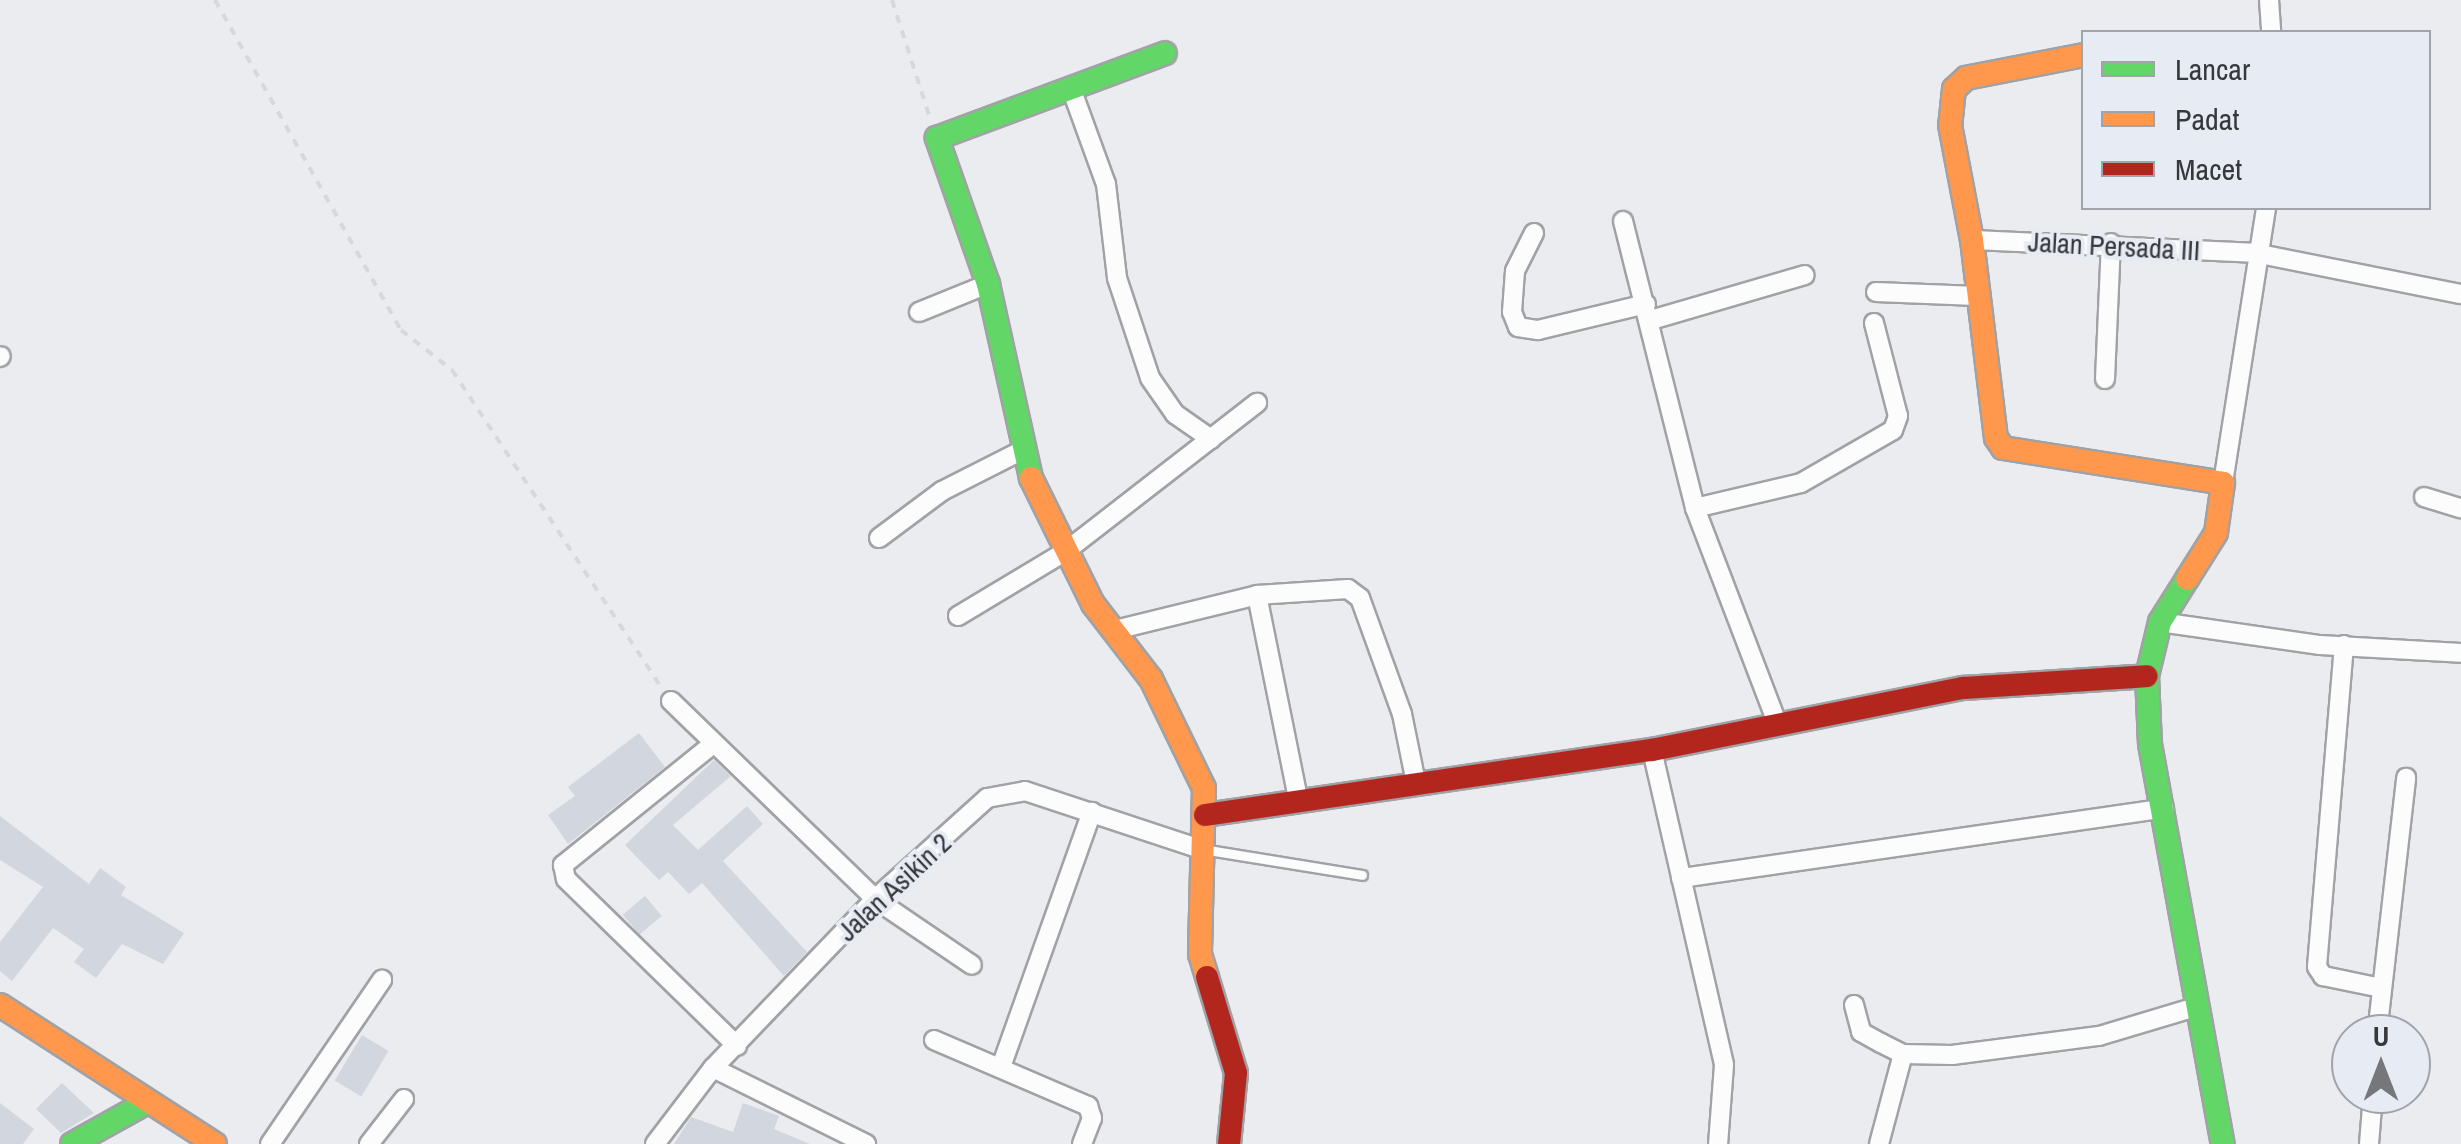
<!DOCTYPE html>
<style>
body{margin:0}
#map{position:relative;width:2461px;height:1144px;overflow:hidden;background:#eaecf0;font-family:"Archivo Narrow",sans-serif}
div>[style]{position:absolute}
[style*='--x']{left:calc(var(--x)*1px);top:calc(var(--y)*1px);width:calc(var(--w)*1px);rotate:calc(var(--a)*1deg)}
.building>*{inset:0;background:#d2d6de;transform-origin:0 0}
.path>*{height:4px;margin-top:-2px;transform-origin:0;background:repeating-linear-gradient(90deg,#d7d8d9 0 8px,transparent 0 16px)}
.roads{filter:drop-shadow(2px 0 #a0a2a5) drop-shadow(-2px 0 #a0a2a5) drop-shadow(0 2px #a0a2a5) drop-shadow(0 -2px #a0a2a5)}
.lane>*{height:9px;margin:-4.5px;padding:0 4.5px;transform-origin:4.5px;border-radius:4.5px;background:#fcfcfd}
.street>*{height:18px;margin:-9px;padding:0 9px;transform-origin:9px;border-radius:9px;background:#fcfcfd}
.fast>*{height:22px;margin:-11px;padding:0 11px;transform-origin:11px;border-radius:11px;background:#63d668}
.slow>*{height:22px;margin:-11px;padding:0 11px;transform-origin:11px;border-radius:11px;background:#ff974d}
.jam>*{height:22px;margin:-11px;padding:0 11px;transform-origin:11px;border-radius:11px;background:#b3261e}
span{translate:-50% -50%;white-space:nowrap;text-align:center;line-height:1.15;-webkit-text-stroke:8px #e7ebf3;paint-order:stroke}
.street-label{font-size:28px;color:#36383b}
.legend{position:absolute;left:2081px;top:30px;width:350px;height:180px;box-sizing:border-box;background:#e7ebf3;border:2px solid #a0a3a9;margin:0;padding:12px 18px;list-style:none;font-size:30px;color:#36383b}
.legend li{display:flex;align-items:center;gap:20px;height:50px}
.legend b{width:50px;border:2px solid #a0a3a9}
.north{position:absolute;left:2331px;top:1014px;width:100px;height:100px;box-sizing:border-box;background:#e7ebf3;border:2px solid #a0a3a9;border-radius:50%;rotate:0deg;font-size:28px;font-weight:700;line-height:40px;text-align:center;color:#36383b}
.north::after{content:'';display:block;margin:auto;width:35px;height:45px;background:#75777a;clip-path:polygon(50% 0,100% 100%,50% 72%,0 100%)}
</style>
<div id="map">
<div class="building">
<i style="clip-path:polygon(639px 733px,665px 767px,568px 844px,548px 815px,575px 796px,568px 787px)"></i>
<i style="clip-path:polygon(714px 760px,731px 776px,673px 825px,698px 850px,747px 806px,763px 824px,723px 861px,807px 952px,784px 976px,702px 883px,689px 894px,668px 872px,659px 880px,625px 845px)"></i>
<i style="clip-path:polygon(0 816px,89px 884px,100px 868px,126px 887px,121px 895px,184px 933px,163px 964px,122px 944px,96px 978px,74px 962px,84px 949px,53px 928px,12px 981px,0 971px,0 942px,43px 887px,0 860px)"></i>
<i style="left:645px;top:896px;width:26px;height:29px;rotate:50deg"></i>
<i style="left:362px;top:1035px;width:31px;height:53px;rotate:31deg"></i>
<i style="clip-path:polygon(62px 1083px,94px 1113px,61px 1133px,36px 1109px)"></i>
<i style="clip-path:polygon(0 1103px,34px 1129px,23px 1144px,0 1144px)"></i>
<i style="clip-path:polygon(743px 1103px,779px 1116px,774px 1129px,810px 1144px,674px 1144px,691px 1117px,733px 1132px)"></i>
</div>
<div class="path">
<i style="--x:215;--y:0;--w:379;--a:60.6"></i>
<i style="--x:401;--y:330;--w:65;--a:38.1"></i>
<i style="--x:452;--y:370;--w:377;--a:56.6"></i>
<i style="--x:892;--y:0;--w:121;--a:72.2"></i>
</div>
<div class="roads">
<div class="lane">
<i style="--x:1208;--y:850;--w:156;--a:9.2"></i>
</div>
<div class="street">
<i style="--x:2269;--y:0;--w:32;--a:86"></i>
<i style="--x:1071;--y:88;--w:102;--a:70"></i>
<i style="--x:1106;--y:184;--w:95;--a:83.3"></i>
<i style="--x:1117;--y:278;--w:105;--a:71.7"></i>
<i style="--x:1150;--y:378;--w:44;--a:55.2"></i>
<i style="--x:1175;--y:414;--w:44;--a:34.8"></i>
<i style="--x:1623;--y:221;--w:296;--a:75.9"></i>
<i style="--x:1695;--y:508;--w:230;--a:69.1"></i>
<i style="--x:1534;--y:233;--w:42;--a:116.6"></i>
<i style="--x:1515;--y:271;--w:41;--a:94.2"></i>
<i style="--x:1512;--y:312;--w:16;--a:68"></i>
<i style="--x:1518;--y:327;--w:20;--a:9"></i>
<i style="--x:1538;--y:330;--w:111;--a:-13.5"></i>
<i style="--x:1972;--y:240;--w:283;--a:2.6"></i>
<i style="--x:2255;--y:253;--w:210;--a:11.3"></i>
<i style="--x:1876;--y:292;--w:101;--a:2.3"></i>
<i style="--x:919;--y:312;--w:74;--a:-22.1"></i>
<i style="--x:1651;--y:320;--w:160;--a:-16.3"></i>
<i style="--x:0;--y:357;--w:1;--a:-45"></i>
<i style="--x:2105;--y:379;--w:136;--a:-87.5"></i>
<i style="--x:2223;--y:483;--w:278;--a:-81.1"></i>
<i style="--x:2424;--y:497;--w:39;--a:17"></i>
<i style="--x:1695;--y:508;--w:109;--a:-13.3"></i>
<i style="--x:1801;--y:483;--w:106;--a:-29.9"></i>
<i style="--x:1893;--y:430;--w:15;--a:-70"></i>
<i style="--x:1898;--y:416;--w:96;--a:-104.5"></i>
<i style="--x:879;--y:538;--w:79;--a:-36.7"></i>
<i style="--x:942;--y:491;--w:89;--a:-26.9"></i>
<i style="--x:1257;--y:595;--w:208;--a:78.6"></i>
<i style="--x:958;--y:616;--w:126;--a:-31"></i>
<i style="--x:1066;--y:551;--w:242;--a:-37.8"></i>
<i style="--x:2160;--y:622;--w:162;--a:8.2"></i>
<i style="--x:2320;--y:645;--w:141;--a:3.2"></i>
<i style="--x:1115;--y:630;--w:146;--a:-13.8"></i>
<i style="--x:1257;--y:595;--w:91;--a:-3.8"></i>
<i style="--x:1348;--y:589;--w:15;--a:37"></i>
<i style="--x:1360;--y:598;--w:123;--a:70.1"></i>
<i style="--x:1402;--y:714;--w:70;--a:78.5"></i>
<i style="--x:2344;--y:645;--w:323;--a:94.8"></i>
<i style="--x:2317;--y:967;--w:11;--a:56"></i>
<i style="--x:2323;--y:976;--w:59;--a:11.7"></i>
<i style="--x:671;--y:701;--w:284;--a:44.1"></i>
<i style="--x:875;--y:899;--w:117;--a:34.2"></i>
<i style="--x:713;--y:744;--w:193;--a:141.1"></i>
<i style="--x:563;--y:865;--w:14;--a:78"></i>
<i style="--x:566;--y:879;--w:239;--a:44.3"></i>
<i style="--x:1652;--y:750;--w:323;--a:77.1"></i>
<i style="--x:1724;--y:1065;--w:79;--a:94.3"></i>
<i style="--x:1681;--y:878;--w:488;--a:-8.2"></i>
<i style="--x:1854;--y:1005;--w:28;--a:75"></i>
<i style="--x:1861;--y:1032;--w:23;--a:29"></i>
<i style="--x:1881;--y:1043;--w:25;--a:27"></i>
<i style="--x:1903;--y:1054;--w:49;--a:1.2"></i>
<i style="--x:1952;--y:1055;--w:148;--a:-7.4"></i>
<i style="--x:2099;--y:1036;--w:104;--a:-16.7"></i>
<i style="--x:2377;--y:1034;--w:258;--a:-83.5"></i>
<i style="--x:934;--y:1040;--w:168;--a:23.2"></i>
<i style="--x:1088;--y:1106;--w:13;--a:72"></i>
<i style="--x:1092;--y:1118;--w:28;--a:111"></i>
<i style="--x:1001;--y:1067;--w:271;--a:-70.4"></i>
<i style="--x:713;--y:1068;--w:171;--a:26.4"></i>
<i style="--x:270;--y:1144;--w:199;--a:-55.7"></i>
<i style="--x:369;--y:1144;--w:57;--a:-52.1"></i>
<i style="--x:655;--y:1144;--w:96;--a:-52.7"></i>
<i style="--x:713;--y:1068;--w:234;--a:-46.2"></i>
<i style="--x:875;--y:899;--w:151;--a:-42"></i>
<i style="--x:987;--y:798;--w:39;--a:-10"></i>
<i style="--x:1025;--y:791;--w:184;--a:18.3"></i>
<i style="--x:1879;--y:1144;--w:93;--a:-75.1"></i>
<i style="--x:2369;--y:1144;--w:50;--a:-85.4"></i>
</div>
<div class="fast">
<i style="--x:1031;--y:478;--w:199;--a:-102.5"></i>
<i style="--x:988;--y:284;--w:155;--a:-109.3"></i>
<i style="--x:937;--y:138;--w:243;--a:-20.4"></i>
<i style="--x:2187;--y:579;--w:51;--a:122.1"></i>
<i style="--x:2160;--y:622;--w:56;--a:103.5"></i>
<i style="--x:2147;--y:676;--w:68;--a:87.5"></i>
<i style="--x:2150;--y:744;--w:407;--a:79.7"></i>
<i style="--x:72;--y:1144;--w:82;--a:-29.1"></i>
</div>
<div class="slow">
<i style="--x:2084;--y:55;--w:120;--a:169"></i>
<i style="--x:1966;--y:78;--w:16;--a:137"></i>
<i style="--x:1954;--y:89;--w:36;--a:96"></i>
<i style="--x:1950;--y:125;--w:117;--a:79.2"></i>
<i style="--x:1972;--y:240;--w:199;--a:83.1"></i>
<i style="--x:1996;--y:438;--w:12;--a:55"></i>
<i style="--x:2003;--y:448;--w:223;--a:9"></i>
<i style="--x:2223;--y:483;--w:50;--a:98"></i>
<i style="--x:2216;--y:533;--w:54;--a:122.2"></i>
<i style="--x:1031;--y:478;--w:140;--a:63.8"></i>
<i style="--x:1093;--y:604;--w:95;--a:52.3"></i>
<i style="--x:1151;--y:679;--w:121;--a:64.1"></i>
<i style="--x:1204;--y:788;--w:166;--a:91.4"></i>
<i style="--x:1200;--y:954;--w:24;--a:73"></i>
<i style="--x:0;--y:1005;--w:256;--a:32.9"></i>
</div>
<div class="jam">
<i style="--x:1205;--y:815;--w:452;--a:-8.3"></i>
<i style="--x:1652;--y:750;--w:317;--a:-11.3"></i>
<i style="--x:1963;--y:688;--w:184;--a:-3.7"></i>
<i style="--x:1207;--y:977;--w:100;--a:73.2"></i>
<i style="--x:1236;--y:1073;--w:71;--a:95.6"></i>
</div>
</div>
<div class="street-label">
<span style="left:2114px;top:246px;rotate:3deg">Jalan Persada III</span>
<span style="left:894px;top:887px;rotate:-43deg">Jalan Asikin 2</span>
</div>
<ul class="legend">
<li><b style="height:12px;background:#63d668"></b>Lancar</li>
<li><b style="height:12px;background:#ff974d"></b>Padat</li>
<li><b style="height:12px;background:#b3261e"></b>Macet</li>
</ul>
<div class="north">U</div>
</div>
